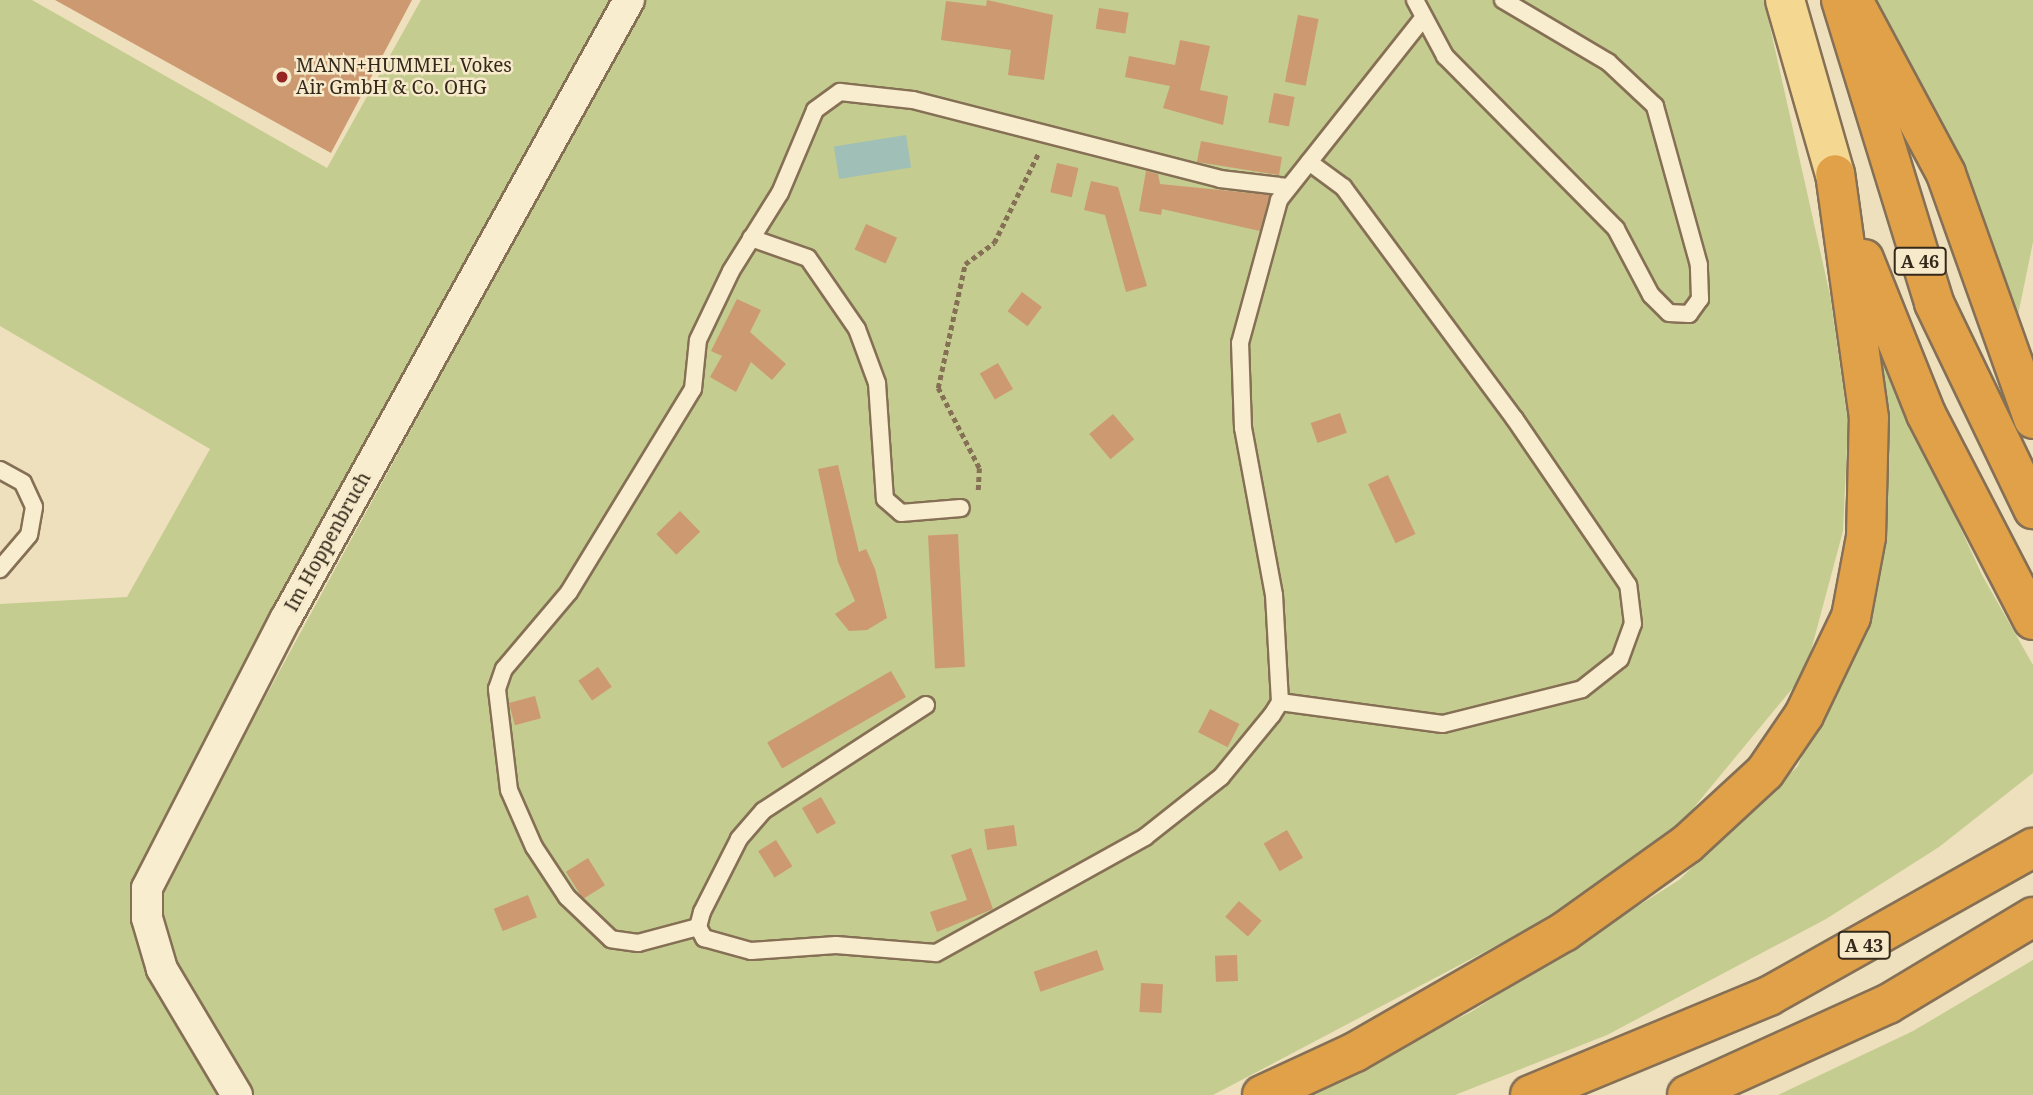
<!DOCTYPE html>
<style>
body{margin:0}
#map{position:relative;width:2033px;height:1095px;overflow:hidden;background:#eee0bc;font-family:"Noto Serif",serif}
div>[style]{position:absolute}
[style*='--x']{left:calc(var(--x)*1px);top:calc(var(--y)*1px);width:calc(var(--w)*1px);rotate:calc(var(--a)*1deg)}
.green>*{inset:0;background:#c4cc90}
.water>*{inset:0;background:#a0bfb6;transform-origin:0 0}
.building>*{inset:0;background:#cd9971;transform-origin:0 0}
.path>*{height:4.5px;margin-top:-2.25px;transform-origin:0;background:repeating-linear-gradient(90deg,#867055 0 5px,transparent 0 8.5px)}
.roads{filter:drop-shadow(2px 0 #867055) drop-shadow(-2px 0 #867055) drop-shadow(0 2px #867055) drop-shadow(0 -2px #867055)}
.lane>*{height:16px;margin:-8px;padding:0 8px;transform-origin:8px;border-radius:8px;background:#f9edcf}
.street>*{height:30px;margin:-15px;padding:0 15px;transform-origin:15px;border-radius:15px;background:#f9edcf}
.primary>*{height:38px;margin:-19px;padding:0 19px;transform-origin:19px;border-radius:19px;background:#f4d791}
.highway>*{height:38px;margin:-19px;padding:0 19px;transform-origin:19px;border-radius:19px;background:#e1a149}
.dots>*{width:19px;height:19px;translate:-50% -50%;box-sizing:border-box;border:4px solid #f6eacb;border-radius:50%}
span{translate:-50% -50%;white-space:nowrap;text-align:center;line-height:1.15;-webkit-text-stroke:5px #f6eacb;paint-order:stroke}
.shield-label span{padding:2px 5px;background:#f6eacb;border:2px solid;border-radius:5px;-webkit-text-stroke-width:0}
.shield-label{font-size:18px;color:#34281b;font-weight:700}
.poi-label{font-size:19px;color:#34281b}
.left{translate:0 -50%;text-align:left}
.street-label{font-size:19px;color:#34281b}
</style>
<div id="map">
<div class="green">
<i style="clip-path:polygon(0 0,32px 0,327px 168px,421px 0,615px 0,216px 717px,137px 881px,163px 885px,645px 0,1764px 0,1830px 295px,1848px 423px,1843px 531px,1805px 673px,1681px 823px,1543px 921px,1213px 1095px,0 1095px,0 604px,127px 597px,210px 449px,0 326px)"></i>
<i style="clip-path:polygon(1869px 0,2033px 0,2033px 242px,2016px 325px)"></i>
<i style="clip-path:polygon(1875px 342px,1982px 575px,2033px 665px,2033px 773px,1939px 847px,1826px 919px,1607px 1035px,1455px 1095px,1305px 1095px,1471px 1012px,1679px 880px,1798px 766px,1855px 626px)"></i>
<i style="clip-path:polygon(2033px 960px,2033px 1095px,1778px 1095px,1913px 1031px)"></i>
</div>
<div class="water">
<i style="left:906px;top:135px;width:33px;height:73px;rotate:81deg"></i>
</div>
<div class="building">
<i style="clip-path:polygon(55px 0,412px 0,331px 153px)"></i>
<i style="clip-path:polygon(987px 0,1053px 15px,1044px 80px,1008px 75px,1011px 50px,941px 40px,946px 1px,986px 6px)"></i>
<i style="left:1099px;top:8px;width:30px;height:21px;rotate:9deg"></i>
<i style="left:1298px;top:15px;width:21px;height:68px;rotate:11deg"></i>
<i style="clip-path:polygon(1180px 40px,1210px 46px,1200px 90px,1228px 96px,1223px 125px,1163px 108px,1170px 86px,1125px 77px,1129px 56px,1175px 65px)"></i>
<i style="left:1274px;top:93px;width:21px;height:30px;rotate:11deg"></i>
<i style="clip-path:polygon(1201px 141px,1282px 157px,1279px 175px,1197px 162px)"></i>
<i style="left:1057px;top:163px;width:22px;height:30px;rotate:13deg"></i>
<i style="clip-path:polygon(1146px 171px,1158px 174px,1160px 184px,1270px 195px,1260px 231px,1162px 209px,1161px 215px,1139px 211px)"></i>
<i style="clip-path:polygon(1091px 181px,1118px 187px,1147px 286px,1126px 292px,1105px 215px,1084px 210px)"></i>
<i style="left:866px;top:224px;width:34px;height:28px;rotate:24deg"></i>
<i style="left:1022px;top:292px;width:25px;height:24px;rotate:37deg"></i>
<i style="clip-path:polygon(737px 299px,761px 310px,750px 332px,786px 364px,772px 380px,751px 362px,736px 392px,710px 377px,722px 356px,711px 351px)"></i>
<i style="left:998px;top:363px;width:30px;height:21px;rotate:60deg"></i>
<i style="left:1340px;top:413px;width:21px;height:31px;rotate:71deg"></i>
<i style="left:1113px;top:414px;width:33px;height:31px;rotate:50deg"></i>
<i style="clip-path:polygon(838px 465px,859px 552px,866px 549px,875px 569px,887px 618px,867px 630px,849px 631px,835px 614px,855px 601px,838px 562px,818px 469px)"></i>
<i style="left:1388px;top:475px;width:65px;height:22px;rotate:65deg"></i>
<i style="left:680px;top:511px;width:29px;height:33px;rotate:46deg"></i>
<i style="left:958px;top:534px;width:133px;height:30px;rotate:87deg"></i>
<i style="left:598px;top:667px;width:24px;height:24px;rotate:55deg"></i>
<i style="left:891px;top:671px;width:30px;height:143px;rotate:60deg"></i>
<i style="left:535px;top:696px;width:23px;height:27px;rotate:75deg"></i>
<i style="left:1210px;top:709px;width:33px;height:26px;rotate:27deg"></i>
<i style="left:821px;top:797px;width:30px;height:22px;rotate:60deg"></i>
<i style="left:1014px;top:825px;width:21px;height:30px;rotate:82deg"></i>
<i style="left:1287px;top:830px;width:32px;height:27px;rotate:60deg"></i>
<i style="left:776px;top:840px;width:31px;height:21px;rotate:58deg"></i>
<i style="clip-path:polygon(971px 848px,993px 909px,937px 932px,930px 912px,967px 900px,951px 855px)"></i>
<i style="left:588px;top:858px;width:32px;height:26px;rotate:58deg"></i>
<i style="left:528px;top:895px;width:24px;height:37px;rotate:68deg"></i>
<i style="left:1239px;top:901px;width:30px;height:21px;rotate:41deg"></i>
<i style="left:1097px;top:950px;width:21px;height:67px;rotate:71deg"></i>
<i style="left:1237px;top:955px;width:26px;height:22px;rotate:88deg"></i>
<i style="left:1141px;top:983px;width:22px;height:29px;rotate:3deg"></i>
</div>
<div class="path">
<i style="--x:978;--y:490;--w:22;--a:-87"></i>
<i style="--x:979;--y:468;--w:90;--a:-117.1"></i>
<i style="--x:938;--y:388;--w:127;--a:-77.7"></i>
<i style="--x:965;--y:264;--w:36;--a:-36"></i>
<i style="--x:994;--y:243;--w:99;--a:-63.7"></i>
</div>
<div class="roads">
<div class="lane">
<i style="--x:1415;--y:0;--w:64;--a:61.8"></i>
<i style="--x:1445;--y:56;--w:243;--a:45.3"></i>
<i style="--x:1616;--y:229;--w:75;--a:62.1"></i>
<i style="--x:1651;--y:295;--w:25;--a:45"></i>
<i style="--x:1669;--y:313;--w:20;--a:3"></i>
<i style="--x:1689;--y:314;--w:19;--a:-54"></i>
<i style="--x:1700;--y:299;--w:34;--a:-92"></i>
<i style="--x:1699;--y:265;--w:165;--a:-105.5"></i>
<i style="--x:1655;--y:106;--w:64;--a:-136.9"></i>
<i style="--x:1608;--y:62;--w:122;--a:-149.4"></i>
<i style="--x:751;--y:238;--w:60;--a:19.3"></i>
<i style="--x:808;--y:258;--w:86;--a:55.4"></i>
<i style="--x:857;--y:329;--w:58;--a:69.7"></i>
<i style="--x:877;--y:383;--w:116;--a:86.1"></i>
<i style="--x:885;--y:499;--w:21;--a:41"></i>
<i style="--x:901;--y:513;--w:60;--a:-4.8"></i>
<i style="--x:0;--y:470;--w:26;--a:29"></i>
<i style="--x:23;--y:483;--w:26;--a:65"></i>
<i style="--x:34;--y:507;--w:28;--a:100"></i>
<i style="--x:29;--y:535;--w:45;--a:130.5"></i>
<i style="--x:1280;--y:702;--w:164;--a:7.7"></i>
<i style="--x:1443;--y:724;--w:143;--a:-14.1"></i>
<i style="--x:1582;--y:689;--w:48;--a:-38.3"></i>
<i style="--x:1620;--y:659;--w:37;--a:-70"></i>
<i style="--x:1633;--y:624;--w:39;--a:-97"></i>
<i style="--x:1628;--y:585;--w:202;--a:-124.3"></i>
<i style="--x:1514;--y:418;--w:287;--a:-126.5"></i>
<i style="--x:1343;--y:187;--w:42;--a:-143.7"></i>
<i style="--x:926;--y:705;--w:194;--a:147"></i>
<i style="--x:763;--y:811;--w:37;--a:131"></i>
<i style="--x:739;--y:839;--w:82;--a:116.9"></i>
<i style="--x:702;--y:912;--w:16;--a:105"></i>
<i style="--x:698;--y:927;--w:13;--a:61"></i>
<i style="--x:704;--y:938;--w:49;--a:15.5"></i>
<i style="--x:751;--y:951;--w:85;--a:-4"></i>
<i style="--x:836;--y:945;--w:100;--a:4.6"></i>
<i style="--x:936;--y:953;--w:239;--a:-29"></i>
<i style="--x:1145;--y:837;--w:97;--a:-38.3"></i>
<i style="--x:1221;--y:777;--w:80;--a:-50.6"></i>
<i style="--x:1272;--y:715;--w:15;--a:-58"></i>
<i style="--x:1280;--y:702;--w:107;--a:-93.2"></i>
<i style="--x:1274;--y:595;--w:170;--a:-100.5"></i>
<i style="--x:1243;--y:428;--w:85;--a:-92"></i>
<i style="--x:1240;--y:343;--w:148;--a:-74.7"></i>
<i style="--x:1279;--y:200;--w:228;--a:-51.6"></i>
<i style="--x:698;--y:927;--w:62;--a:165.1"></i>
<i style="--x:638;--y:943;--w:27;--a:-172"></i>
<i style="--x:611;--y:939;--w:61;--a:-136.3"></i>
<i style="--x:567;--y:897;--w:60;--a:-123.4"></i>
<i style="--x:534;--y:847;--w:62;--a:-113.7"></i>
<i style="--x:509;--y:790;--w:102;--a:-96.8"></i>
<i style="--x:497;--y:689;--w:21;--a:-71"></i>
<i style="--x:504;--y:669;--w:101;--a:-49.8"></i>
<i style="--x:569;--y:592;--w:238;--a:-58.6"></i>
<i style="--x:693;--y:389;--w:49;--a:-84.2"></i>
<i style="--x:698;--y:340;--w:76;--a:-64.4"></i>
<i style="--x:731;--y:271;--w:92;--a:-57.9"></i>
<i style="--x:780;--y:193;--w:90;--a:-67.1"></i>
<i style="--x:815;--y:110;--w:31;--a:-36"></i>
<i style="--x:840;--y:92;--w:73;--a:6.3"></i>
<i style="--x:913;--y:100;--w:317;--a:14.4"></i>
<i style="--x:1220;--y:179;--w:68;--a:6.7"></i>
</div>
<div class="street">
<i style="--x:237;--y:1095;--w:147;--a:-120.8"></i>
<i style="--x:162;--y:969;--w:53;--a:-106.4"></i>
<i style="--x:147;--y:918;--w:30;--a:-90"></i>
<i style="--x:147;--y:888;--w:304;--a:-62.8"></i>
<i style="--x:286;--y:618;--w:707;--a:-60.97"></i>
</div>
<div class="primary">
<i style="--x:1785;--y:0;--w:181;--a:74"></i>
</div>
<div class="highway">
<i style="--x:1841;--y:0;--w:317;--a:72.9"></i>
<i style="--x:1934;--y:303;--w:229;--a:64.3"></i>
<i style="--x:1855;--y:4;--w:193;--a:61.8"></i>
<i style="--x:1946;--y:174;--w:260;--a:70.4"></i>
<i style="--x:1864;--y:259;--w:167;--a:68.2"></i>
<i style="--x:1926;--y:414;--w:232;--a:62.6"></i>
<i style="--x:1262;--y:1095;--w:102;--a:-24.8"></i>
<i style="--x:1355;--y:1052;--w:241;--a:-29.9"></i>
<i style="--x:1564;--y:932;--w:151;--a:-35.6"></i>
<i style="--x:1687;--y:844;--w:106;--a:-42.7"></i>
<i style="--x:1765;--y:772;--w:69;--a:-55.6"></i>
<i style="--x:1804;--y:715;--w:109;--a:-64.4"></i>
<i style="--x:1851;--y:617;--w:81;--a:-79.4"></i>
<i style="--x:1866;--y:537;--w:119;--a:-88.6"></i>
<i style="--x:1869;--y:418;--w:246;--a:-97.9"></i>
<i style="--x:1530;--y:1095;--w:259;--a:-22.5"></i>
<i style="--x:1769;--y:996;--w:303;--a:-29.3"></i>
<i style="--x:1687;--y:1095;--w:221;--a:-24.4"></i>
<i style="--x:1888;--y:1004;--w:169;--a:-31"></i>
</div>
</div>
<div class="dots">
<i style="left:282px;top:77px;background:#962624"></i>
</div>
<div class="shield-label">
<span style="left:1920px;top:261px">A 46</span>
<span style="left:1864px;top:945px">A 43</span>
</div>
<div class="poi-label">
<span class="left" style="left:296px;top:77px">MANN+HUMMEL Vokes<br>Air GmbH &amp; Co. OHG</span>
</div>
<div class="street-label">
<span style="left:328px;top:542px;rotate:-61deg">Im Hoppenbruch</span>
</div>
</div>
